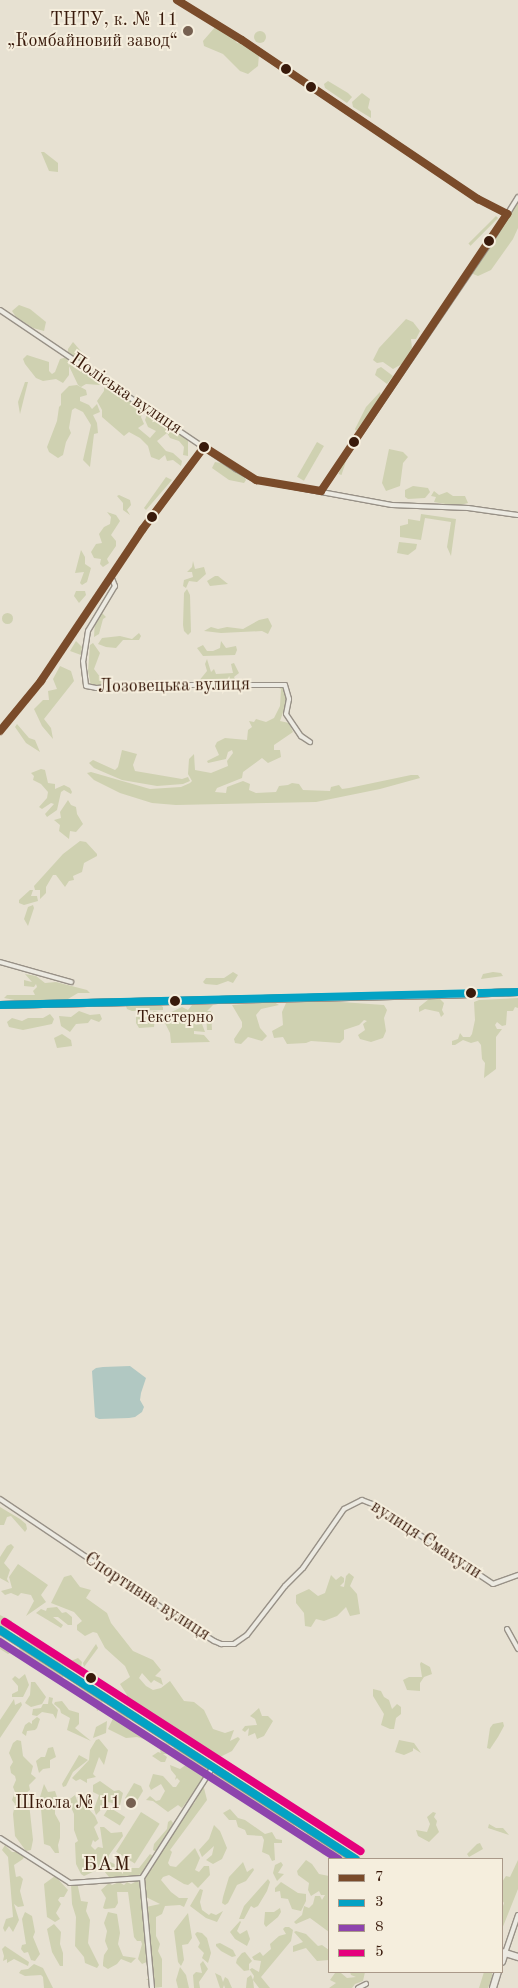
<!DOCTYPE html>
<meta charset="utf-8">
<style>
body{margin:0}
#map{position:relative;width:518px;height:1988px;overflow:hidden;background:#e7e1d2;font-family:"Old Standard TT",serif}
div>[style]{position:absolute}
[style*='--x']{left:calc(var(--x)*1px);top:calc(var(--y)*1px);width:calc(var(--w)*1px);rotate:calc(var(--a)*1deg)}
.green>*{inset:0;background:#cfd1b1;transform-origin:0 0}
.round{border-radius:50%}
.water>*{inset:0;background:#b1c8c2}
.roads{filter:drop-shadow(1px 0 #989187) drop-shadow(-1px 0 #989187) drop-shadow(0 1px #989187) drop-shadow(0 -1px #989187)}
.street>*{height:4px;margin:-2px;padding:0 2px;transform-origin:2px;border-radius:2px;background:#eceae2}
.secondary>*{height:5.5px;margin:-2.75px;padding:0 2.75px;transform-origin:2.75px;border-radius:2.75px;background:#eceae2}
.bus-1>*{height:8px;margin:-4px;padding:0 4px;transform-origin:4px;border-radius:4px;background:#7a4b2a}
.bus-2>*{height:8px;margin:-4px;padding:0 4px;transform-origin:4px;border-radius:4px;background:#03a2c4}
.bus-3>*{height:8px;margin:-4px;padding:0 4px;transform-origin:4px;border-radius:4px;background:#8e44ad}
.bus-4>*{height:8px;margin:-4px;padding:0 4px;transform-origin:4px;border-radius:4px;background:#e5007d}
.dots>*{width:14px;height:14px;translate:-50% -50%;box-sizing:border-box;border:2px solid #f5eedd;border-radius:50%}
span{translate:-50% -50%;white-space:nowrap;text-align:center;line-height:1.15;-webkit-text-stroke:4px #f5eedd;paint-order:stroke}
.bus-label{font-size:17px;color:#391a0b}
.poi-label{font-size:18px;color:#391a0b}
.right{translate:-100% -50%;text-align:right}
.street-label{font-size:18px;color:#391a0b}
.quarter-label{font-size:20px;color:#391a0b;letter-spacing:1px}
.legend{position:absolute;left:328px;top:1858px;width:175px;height:115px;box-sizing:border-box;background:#f5eedd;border:1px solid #aa9989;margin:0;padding:6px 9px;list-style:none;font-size:15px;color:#391a0b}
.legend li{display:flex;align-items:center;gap:10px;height:25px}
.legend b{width:25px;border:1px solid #aa9989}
</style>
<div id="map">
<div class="green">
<i style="clip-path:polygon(216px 26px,228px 31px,237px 43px,245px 44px,259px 55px,258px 66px,248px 74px,240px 71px,223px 54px,204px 46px,203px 41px)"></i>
<i class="round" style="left:254px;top:31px;width:12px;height:12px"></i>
<i style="clip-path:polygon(328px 81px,348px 93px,352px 97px,347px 103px,325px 88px,324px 84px)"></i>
<i style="clip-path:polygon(362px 93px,370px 99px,368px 108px,371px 111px,371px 118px,353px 107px,352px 102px)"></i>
<i style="clip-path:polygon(41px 152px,44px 152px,58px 163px,58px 172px,49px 171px)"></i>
<i style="clip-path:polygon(518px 201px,518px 228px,513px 239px,491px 270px,478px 276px,473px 274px,471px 269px)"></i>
<i style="left:496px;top:216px;width:3px;height:39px;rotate:45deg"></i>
<i style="clip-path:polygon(19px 305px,30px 309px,46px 322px,44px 331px,33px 328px,16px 317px,12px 311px)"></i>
<i style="clip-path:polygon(406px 319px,413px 322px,420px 331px,416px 339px,411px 339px,412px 348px,402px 364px,393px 369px,383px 362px,377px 363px,373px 360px,379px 348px)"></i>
<i style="clip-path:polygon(73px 342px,86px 357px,85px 362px,82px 364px,68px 353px,68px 349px)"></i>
<i style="clip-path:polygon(27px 355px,49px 362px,49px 371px,52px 374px,55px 372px,60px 359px,67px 357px,69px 366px,70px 361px,83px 368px,99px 380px,100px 385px,86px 384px,81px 387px,78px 385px,69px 366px,69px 375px,63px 383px,56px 379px,43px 381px,36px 378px,25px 364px,23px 359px)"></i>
<i style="clip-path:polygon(381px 367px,393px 376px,387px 384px,375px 375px,377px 369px)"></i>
<i style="clip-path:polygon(25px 382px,28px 382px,20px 414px,18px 402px)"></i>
<i style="clip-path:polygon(109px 383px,134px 402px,137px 407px,144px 408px,141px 417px,144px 424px,138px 428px,150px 438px,156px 431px,148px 427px,145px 420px,149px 409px,160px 417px,161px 423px,166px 427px,172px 427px,173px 431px,177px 431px,185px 435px,188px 441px,188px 456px,183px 455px,184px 447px,179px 441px,170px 438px,167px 433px,157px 441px,166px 451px,173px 453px,182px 461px,181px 466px,173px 460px,167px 461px,165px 455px,159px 460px,151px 457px,148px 446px,140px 438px,129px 432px,124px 436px,102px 417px,102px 410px,97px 401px,104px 391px,104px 385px)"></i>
<i style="clip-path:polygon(77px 385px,86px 390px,87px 395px,80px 397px,80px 401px,89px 405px,92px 409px,97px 404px,100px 412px,93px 415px,97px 423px,98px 433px,94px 434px,90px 467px,83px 460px,91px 425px,83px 412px,75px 408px,72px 410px,69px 428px,71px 433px,66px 442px,63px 455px,58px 458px,49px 452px,47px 447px,57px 421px,59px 407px,61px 405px,61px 394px,69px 386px)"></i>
<i style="clip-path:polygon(380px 392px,381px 396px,356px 431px,355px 429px,366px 407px)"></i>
<i style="left:351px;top:436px;width:3px;height:40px;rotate:18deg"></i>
<i style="left:317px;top:442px;width:8px;height:40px;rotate:30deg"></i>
<i style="clip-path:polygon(389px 449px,403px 452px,408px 457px,403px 463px,400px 486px,386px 491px,382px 483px)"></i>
<i style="clip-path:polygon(215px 462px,221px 463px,244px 476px,246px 480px,244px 483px,229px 480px,212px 468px)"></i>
<i style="clip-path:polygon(166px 477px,172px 480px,146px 510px,144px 508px)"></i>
<i style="clip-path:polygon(413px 486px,428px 488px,430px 492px,425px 498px,408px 499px,405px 497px,405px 490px)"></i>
<i style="clip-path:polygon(434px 491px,439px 495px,447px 492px,453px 496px,465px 496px,468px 503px,457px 506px,434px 502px,436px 497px,431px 496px)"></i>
<i style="clip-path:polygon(119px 495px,130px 500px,131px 505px,127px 510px,130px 515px,123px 510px,123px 503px,117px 496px)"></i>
<i style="clip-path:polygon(107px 512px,116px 515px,120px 521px,111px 535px,116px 541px,116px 546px,107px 559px,109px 563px,103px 567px,100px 564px,101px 559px,94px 558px,91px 552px,96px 544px,102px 543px,99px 534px,104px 527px,110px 524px,111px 517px)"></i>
<i style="clip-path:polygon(421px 514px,456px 519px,451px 556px,447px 547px,451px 522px,425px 518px,421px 540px,400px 537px,400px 526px,408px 524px,408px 519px,420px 521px)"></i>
<i style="clip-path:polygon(399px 542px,417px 544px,416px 549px,408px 555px,397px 553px)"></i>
<i style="clip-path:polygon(81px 550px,85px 557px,85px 564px,91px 568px,87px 582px,82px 585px,80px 583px,84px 572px,75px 573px)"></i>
<i style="clip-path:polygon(193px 561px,195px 569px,204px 567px,206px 574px,197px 582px,189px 581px,186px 588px,183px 586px,184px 580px,193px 577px,192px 572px,187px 572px,192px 567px)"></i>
<i style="clip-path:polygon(215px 576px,218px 576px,228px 584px,210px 586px,207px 581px)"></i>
<i style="clip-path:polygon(187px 589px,190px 595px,191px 632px,188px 635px,184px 631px,183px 625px,184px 593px)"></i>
<i style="clip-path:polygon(76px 591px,85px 591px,86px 595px,79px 603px,74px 596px)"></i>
<i style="clip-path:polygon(101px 612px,106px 617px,103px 619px,99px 634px,94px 637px,95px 620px)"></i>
<i class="round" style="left:1.5px;top:612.5px;width:11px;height:11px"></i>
<i style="clip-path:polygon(268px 618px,272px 626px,268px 634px,262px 631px,221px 633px,204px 631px,211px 627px,218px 629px,227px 627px,243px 629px,259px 620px)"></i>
<i style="clip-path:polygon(139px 633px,141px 636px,139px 640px,123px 640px,116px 648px,106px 647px,98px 644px,102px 638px,120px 636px,132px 639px)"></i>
<i style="clip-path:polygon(76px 641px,82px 647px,81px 655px,70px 651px)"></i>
<i style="clip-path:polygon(221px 641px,226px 648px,236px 646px,237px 650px,235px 655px,203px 656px,197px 648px,203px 645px,207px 651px,213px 651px,220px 648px)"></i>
<i style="clip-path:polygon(93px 643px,100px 653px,94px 669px,104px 682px,99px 688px,91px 686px,88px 671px,90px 645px)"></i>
<i style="clip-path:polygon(207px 659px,211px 672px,214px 669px,216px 674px,233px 673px,231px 664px,234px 663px,239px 673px,234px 677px,236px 681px,198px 682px,207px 671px,205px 664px)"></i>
<i style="clip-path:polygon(60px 666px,71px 671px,74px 681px,44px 719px,51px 728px,53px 739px,42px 726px,34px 709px,43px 700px,49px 700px,48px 691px,57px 689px,53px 679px)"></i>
<i style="clip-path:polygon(282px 683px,287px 701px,280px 721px,289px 723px,293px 732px,274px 745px,274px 750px,280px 750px,281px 757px,268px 763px,262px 758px,243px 772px,242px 778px,217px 788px,215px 792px,226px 793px,227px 787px,243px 781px,250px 784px,249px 790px,256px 793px,276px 792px,279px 786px,288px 785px,292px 783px,299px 784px,303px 790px,330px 791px,331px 787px,339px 785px,342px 789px,349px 788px,411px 775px,418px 775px,420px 778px,380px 789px,316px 802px,176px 805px,152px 803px,120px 793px,94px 780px,87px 773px,91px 772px,150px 789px,181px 787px,190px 783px,192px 781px,188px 774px,189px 759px,194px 754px,195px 770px,211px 773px,228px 766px,227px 761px,233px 753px,232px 750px,228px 752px,226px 759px,208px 763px,207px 761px,219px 755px,215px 746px,217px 742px,225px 738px,247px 740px,248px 730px,252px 727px,249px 721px,254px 722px,256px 719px,266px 722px,274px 718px,280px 706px,281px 689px,277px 687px)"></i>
<i style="clip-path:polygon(17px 724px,29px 738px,35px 740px,40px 752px,26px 743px,15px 727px)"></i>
<i style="clip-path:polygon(122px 750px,137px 754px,133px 765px,135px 771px,182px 779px,188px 777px,190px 781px,183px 784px,157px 786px,122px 780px,94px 768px,89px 763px,93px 760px,115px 770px,118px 767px)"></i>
<i style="clip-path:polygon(41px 769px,45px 770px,48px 783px,55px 784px,55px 789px,64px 785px,70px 788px,72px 792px,71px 794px,64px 790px,61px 792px,57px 810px,47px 817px,45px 814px,54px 804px,51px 803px,42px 809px,39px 807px,47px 798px,48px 792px,41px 784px,33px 780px,34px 776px,31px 773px)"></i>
<i style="clip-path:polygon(68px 800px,71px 805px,76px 807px,77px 814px,83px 824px,76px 832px,70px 831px,69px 839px,59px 831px,60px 825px,54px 820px,61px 818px,60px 812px)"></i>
<i style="clip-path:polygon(80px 841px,86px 842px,97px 854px,97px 856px,84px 863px,82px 872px,73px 876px,74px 880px,69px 881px,65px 887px,56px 875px,53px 875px,46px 887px,46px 893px,40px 899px,40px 890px,35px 890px,34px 886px,63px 854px)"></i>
<i style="clip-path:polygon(30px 890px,33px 890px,31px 896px,37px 896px,38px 901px,24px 905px,19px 903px,19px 900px)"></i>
<i style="clip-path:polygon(33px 905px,34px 908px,28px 926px,24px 919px,28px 907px)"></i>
<i style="clip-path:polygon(233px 972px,238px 975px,233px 983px,228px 981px,217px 985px,205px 984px,203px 982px,206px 978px,224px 978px)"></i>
<i style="clip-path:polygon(493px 972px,501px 973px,503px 976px,481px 979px,483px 974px)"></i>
<i style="clip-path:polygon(25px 974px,36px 976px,45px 983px,56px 982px,87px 990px,90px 993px,78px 993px,68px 999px,20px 1001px,4px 998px,7px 995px,35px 995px,33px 991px,37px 987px,36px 984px,34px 987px,24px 986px,24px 980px,32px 982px)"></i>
<i style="clip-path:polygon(439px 998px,444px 1003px,442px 1010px,444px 1014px,441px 1017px,439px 1012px,425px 1009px,419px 1012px,419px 1007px,429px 999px)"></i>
<i style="clip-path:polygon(518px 998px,518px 1008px,515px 1007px,513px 1011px,507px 1011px,506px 1025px,502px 1026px,497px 1022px,495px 1025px,497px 1029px,502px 1029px,496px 1037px,496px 1069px,484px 1078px,485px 1063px,482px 1059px,481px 1045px,478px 1041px,471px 1043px,463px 1040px,455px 1045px,452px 1045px,452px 1041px,458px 1039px,460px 1033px,463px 1037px,470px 1037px,472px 1034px,475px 1020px,474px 1002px,479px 1000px)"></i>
<i style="clip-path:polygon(326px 1001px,384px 1005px,387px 1010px,384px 1018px,386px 1031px,383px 1038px,371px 1042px,360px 1039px,358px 1035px,365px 1030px,363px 1024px,367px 1021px,364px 1020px,359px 1025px,344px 1030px,344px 1039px,340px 1043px,311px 1041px,306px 1043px,287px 1044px,283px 1037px,274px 1038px,272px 1031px,283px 1025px,282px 1012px,286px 1003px)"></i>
<i style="clip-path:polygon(274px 1002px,279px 1005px,261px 1009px,256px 1015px,260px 1028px,267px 1036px,262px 1041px,248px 1037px,241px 1044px,235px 1043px,234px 1039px,242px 1027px,242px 1022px,232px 1005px)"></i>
<i style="clip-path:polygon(159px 1004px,163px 1007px,163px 1010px,132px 1011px,127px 1009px,126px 1006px)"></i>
<i style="clip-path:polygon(192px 1005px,213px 1005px,207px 1011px,211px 1011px,212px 1030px,207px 1030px,206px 1013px,195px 1025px,202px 1024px,205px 1032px,194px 1031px,194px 1034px,204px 1035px,210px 1042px,171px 1043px,170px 1033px,165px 1023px,165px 1015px,182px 1007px,188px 1010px)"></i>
<i style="clip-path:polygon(79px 1011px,90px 1015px,100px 1014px,102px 1019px,99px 1022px,91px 1019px,88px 1023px,76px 1024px,70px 1032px,61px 1026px,59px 1016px,71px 1017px)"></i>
<i style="clip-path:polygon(154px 1011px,163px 1013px,155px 1019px,154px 1027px,139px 1028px,136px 1023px,136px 1014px,150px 1014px)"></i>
<i style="clip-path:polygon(50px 1014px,54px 1019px,52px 1024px,23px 1030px,9px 1027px,7px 1022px,12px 1018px,22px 1021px,28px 1018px,43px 1018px)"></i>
<i style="clip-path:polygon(62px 1034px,71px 1040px,72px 1046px,57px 1048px,54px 1038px)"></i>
<i style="clip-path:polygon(0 1507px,20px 1519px,26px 1524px,27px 1529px,25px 1532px,11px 1516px,7px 1517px,4px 1525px,0 1525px)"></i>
<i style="clip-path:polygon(11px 1544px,14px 1547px,4px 1563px,10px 1570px,7px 1579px,9px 1583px,0 1578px,0 1557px,7px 1546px)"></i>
<i style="clip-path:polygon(18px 1564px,48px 1585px,41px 1595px,46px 1602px,26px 1616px,34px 1601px,31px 1595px,21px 1593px,18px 1596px,11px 1593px,5px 1595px,1px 1591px,12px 1588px,9px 1577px)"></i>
<i style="clip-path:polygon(349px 1573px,354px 1577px,350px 1586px,357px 1594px,360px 1614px,350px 1616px,346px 1607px,337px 1616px,324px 1621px,316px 1619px,311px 1627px,305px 1626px,304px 1613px,296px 1603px,296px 1595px,309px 1589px,318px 1596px,325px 1593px,331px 1575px,336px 1580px,341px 1576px,344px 1578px,344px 1582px,340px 1586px,344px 1587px,346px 1576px)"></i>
<i style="clip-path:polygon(71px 1575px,80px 1587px,91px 1590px,86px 1598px,107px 1613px,111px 1623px,133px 1651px,153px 1660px,161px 1670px,155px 1676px,161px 1678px,163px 1685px,154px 1680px,151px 1683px,142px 1673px,139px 1678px,146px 1686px,153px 1690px,161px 1688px,170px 1681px,184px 1701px,194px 1702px,204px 1710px,213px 1729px,225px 1733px,234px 1730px,230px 1741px,238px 1737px,240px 1739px,232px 1751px,218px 1758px,126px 1702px,127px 1695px,120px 1684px,130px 1677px,125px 1666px,105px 1648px,97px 1633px,93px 1632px,85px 1636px,77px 1630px,77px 1625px,82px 1621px,74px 1612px,51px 1603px,64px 1577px)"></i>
<i style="clip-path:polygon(57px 1607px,62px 1613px,66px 1612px,72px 1617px,72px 1625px,68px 1625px,58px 1617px,53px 1617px,63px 1625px,61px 1628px,36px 1613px,41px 1609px,46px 1611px,47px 1608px)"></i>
<i style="clip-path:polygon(0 1615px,12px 1621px,10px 1630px,8px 1631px,0 1627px)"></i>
<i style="clip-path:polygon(22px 1630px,71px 1661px,78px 1658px,82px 1662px,81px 1667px,76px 1672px,57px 1662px,19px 1637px)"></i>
<i style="clip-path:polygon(0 1636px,10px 1644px,13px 1648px,12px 1652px,8px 1654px,0 1649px)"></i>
<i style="clip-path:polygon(96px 1644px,98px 1648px,84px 1667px,83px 1663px)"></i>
<i style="clip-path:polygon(19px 1647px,30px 1651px,64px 1676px,59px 1681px,39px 1671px,38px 1664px,20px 1656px)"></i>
<i style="clip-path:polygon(421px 1662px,430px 1667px,432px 1674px,424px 1677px,420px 1683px,420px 1691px,407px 1690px,403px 1680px,409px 1677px,422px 1677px,420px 1664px)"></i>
<i style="clip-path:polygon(25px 1674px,29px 1685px,23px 1697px,12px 1697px,12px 1694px,18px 1691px,18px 1686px,12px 1679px,15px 1676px,19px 1679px)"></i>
<i style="clip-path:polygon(66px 1680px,102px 1699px,103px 1707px,97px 1711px,95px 1701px,69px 1688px)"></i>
<i style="clip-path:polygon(31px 1682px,35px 1682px,46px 1697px,42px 1704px,31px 1707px,25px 1703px,30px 1695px)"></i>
<i style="clip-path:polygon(373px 1689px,381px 1691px,384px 1697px,389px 1700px,392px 1709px,397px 1704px,401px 1707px,401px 1714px,396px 1718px,394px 1729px,390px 1729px,381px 1725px,384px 1714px,373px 1696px)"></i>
<i style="clip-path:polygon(49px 1697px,53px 1698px,52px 1703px,58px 1710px,56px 1719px,53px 1714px,42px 1712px,37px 1716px,32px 1715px,33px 1709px,41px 1708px,43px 1704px,48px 1704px)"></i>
<i style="clip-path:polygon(14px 1699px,15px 1705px,21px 1702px,22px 1705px,0 1738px,0 1720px)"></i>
<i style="clip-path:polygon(62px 1701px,69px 1710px,79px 1713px,79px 1724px,75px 1728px,91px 1741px,67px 1730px,70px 1718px,61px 1713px,60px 1709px,54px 1704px,55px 1702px)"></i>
<i style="clip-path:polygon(259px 1708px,262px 1716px,268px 1716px,273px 1721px,264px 1736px,257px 1739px,255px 1733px,248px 1736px,249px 1728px,245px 1732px,242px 1730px,245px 1726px,257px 1725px,255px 1719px,250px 1716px)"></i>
<i style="clip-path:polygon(117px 1710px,129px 1719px,147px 1740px,137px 1737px,126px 1738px,108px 1729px)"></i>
<i style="clip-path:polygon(37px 1717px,40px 1719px,37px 1728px,35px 1730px,27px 1731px,26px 1736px,22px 1733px,25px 1725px,29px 1722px,32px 1724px,32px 1721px)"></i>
<i style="clip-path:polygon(107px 1721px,106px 1733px,93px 1738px,96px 1727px)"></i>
<i style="clip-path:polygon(503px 1722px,504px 1726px,498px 1737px,490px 1749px,487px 1748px,490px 1728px,493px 1724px)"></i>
<i style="clip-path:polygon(99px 1739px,108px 1750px,104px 1765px,99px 1757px,93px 1774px,96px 1777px,87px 1779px,87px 1783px,80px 1779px,76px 1781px,72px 1778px,89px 1760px,90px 1750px,96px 1740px)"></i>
<i style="clip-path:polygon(17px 1740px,21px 1741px,23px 1756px,33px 1766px,31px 1774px,36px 1778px,29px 1785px,30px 1790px,22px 1796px,22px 1799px,29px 1803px,33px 1840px,31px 1850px,26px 1851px,15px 1836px,13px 1814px,15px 1804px,12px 1800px,15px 1792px,13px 1787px,16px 1780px,15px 1776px,11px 1773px,10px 1767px,13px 1762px,9px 1753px,13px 1743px)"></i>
<i style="clip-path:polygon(399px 1740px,414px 1743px,421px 1753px,413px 1748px,413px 1751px,404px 1755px,395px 1752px)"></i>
<i style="clip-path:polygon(163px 1742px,169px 1744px,171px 1750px,170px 1754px,163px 1754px,167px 1757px,165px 1762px,161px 1762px,152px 1756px,158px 1752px,161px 1753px,160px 1751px)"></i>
<i style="clip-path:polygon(53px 1747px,56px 1757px,50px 1760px,50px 1768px,43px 1769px,39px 1773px,36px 1761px,41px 1757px,45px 1757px,48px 1748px)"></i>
<i style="clip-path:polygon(174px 1747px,192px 1756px,207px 1769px,197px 1788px,182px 1808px,178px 1805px,168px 1812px,153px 1801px,146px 1800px,150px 1796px,156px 1801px,160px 1800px,165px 1791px,161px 1784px,151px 1790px,149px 1786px,153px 1774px,163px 1776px,173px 1787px,176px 1787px,180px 1781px,177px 1778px,175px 1780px,176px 1776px,171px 1770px,170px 1765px,180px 1769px,190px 1762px,185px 1758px,173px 1756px,171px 1753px)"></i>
<i style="clip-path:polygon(79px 1755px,88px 1760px,73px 1772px,66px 1786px,63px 1787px,62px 1784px)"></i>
<i style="clip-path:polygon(216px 1773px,261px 1802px,268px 1804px,271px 1809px,293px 1822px,296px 1829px,289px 1830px,249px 1800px,231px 1790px,223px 1782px,215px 1784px,211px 1781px,211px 1776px)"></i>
<i style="clip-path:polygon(100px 1781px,114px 1791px,119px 1790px,123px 1793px,120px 1805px,108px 1802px,96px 1815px,94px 1809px,99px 1795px,93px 1792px,93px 1785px)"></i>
<i style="clip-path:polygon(134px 1783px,141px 1786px,143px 1791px,135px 1804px,130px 1803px,125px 1798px)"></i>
<i style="clip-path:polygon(44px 1784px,48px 1792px,55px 1791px,58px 1800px,63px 1801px,55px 1808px,55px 1814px,60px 1823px,60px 1838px,58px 1845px,59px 1853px,55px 1853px,50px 1846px,44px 1844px,40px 1797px)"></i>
<i style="clip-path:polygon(200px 1788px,204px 1788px,207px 1800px,170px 1850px,172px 1852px,168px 1863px,170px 1866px,176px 1867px,195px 1848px,200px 1858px,195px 1870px,199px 1872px,204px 1866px,209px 1866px,210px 1875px,198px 1888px,192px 1882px,188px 1885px,184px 1884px,169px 1875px,163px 1877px,161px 1880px,171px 1892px,179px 1898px,188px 1898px,184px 1907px,180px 1905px,165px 1906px,162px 1914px,156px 1917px,156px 1936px,160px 1944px,158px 1951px,162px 1959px,162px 1987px,153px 1988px,153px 1980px,146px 1980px,151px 1976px,149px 1961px,142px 1964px,138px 1959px,142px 1944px,141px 1941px,137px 1941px,134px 1937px,128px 1892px,117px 1892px,118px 1903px,115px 1908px,105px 1909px,103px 1908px,106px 1898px,101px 1890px,109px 1883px,112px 1885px,119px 1882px,124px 1885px,127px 1882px,131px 1884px,137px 1881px,141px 1884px,146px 1907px,160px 1904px,144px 1896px,146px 1873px,153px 1868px,152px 1862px,159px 1853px,153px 1850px,154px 1844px,167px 1829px,168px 1822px,171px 1820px,173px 1823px,172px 1828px,195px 1802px)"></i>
<i style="clip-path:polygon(75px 1795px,78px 1803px,86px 1806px,95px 1816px,98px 1823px,94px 1827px,99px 1839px,95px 1842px,93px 1840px,91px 1846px,95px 1850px,98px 1847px,103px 1848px,100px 1827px,104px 1827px,111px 1833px,122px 1832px,123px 1836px,109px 1855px,108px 1861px,123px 1868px,139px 1868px,150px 1854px,153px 1856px,151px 1860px,143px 1873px,133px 1878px,109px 1877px,104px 1871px,95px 1871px,84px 1876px,81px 1874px,76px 1864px,75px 1843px,78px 1841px,74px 1830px,74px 1814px,70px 1805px,66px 1802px)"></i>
<i style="left:109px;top:1807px;width:19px;height:10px;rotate:32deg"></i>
<i style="clip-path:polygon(230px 1809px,238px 1818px,245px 1820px,265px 1834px,272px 1832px,276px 1839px,282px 1840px,282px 1843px,274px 1843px,275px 1860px,272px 1861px,269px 1855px,262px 1852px,264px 1840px,262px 1836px,247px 1835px,245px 1830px,238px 1827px,236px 1820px,229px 1820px,223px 1813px)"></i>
<i style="left:141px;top:1812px;width:22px;height:47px;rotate:32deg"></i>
<i style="clip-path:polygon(433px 1812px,436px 1813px,434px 1817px,437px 1821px,436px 1825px,439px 1832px,429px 1842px,418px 1836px,416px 1830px,427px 1832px,430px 1824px,427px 1817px)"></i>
<i style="clip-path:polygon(489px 1824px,496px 1828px,503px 1828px,509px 1835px,488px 1828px)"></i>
<i style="clip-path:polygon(214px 1825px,220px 1831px,227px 1848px,222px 1859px,213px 1864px,206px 1860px,212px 1855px,214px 1846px,202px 1857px,199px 1850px,209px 1839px)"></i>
<i style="clip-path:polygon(309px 1833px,344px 1855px,349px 1859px,333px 1859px,322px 1854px,316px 1845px,306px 1838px,304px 1834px)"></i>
<i style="clip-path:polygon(477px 1844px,480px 1843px,483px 1849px,469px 1857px,467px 1854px)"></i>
<i style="clip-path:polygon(5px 1845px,12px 1852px,20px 1852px,25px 1855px,23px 1859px,14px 1865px,16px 1877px,20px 1876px,23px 1879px,20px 1891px,24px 1906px,18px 1907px,14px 1904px,19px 1920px,13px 1932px,9px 1926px,5px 1932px,3px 1928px,6px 1919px,13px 1917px,8px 1857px,2px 1850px)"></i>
<i style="clip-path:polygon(306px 1860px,312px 1864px,319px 1874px,329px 1876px,329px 1932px,310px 1918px,296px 1924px,294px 1922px,302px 1915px,304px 1906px,309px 1908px,313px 1904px,315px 1896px,320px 1896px,322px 1900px,325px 1895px,321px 1895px,319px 1891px,311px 1896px,308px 1890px,309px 1883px,298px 1875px,297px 1871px)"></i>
<i style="clip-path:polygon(518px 1860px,518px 1889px,502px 1929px,502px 1909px,504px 1903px,502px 1900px,502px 1882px,506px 1876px,510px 1877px)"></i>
<i style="clip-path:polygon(243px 1862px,247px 1872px,253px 1868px,254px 1870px,246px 1881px,237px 1885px,228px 1903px,225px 1905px,222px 1903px,223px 1897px,229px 1877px)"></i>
<i style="clip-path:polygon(281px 1862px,283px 1865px,278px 1873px,284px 1874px,277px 1881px,273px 1873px,275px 1865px)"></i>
<i style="clip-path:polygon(55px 1876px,68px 1890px,64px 1897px,60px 1897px,58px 1900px,61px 1904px,56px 1913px,60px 1919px,55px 1922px,47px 1917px,44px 1884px)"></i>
<i style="clip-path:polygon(268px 1879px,270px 1882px,267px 1891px,258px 1906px,254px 1908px,251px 1906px,244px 1919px,239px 1919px,244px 1906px)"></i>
<i style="clip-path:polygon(77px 1882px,81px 1901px,88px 1902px,86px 1911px,90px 1920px,88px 1943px,99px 1965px,97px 1968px,85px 1963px,84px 1957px,75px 1946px,76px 1917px,72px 1904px,71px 1884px)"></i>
<i style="clip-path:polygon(281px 1882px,298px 1893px,306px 1894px,306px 1901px,301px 1911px,292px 1909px,288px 1899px,281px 1898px,280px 1891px,275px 1892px,275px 1888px)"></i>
<i style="clip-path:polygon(200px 1889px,203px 1890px,200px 1902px,202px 1910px,209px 1915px,211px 1913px,216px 1915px,223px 1911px,217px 1922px,206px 1918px,190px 1906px)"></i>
<i style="clip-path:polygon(280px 1908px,281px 1912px,278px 1917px,266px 1927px,264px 1924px,265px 1912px,274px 1912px)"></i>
<i style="clip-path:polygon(25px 1912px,32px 1916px,35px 1932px,33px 1937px,40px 1954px,35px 1961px,31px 1960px,28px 1952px,24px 1953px,21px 1949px,22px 1945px,26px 1944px,22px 1919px)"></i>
<i style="clip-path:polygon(108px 1912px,117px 1914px,120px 1933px,118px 1944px,123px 1956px,136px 1958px,131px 1963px,121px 1959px,117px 1964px,108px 1969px,103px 1966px,103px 1963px,104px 1955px,108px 1949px,105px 1941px,107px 1931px,104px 1923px)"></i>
<i style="clip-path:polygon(188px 1913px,192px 1938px,188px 1944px,182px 1945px,184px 1960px,181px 1966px,178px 1962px,174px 1931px)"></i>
<i style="clip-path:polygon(240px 1921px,241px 1922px,237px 1931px,240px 1934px,247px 1930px,250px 1939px,247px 1946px,235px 1939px,230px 1932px)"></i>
<i style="clip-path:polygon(54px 1924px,61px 1932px,60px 1944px,63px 1953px,63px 1966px,60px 1966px,52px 1952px,47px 1929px)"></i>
<i style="clip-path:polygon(285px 1927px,289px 1927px,293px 1930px,291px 1941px,261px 1977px,270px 1988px,259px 1988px,253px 1980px,254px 1988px,246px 1988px,247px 1978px,251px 1975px,253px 1980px,254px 1976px,250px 1970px,244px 1971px,236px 1963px,237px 1959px,242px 1953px,245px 1952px,252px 1961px,249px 1964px,249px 1970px,252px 1968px,259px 1972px,261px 1961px,254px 1960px,252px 1957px,260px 1952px,263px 1956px,271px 1949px,270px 1944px,279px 1936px,286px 1934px,283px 1929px)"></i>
<i style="clip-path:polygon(296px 1931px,306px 1934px,318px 1946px,322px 1945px,329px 1950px,329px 1960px,317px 1961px,306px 1948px,293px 1952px,293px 1946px,303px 1942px,294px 1932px)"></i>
<i style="clip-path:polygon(197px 1932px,202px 1933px,207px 1938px,211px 1953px,208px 1963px,202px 1958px,204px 1953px,198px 1947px,200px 1943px,195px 1934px)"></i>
<i style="clip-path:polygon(220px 1943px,233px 1950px,236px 1956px,232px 1957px,221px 1951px,216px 1946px,216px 1944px)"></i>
<i style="clip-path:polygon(5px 1946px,29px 1962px,28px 1966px,14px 1959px,7px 1963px,7px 1959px,3px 1961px,4px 1956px,2px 1949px)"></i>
<i style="clip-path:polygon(203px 1961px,208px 1969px,199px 1982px,200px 1988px,194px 1988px,193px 1975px,196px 1972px,202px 1973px,200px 1964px)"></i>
<i style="clip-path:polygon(34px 1964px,43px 1968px,53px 1988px,44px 1988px,43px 1977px,41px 1975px,25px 1976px,19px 1973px,21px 1970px,28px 1969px)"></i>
<i style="clip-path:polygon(180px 1967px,186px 1975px,189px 1988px,178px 1988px,176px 1980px)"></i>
<i style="clip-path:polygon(350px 1972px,365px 1972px,363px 1981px,355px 1984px,352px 1988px,329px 1988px,336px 1983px,330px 1980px,335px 1973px,341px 1973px,347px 1978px,356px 1977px,351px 1975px)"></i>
<i style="clip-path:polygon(484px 1972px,492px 1972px,492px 1979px,488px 1988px,479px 1988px)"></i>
<i style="clip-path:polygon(215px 1973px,221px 1976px,223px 1982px,225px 1977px,228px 1979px,232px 1988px,225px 1988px,224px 1985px,223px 1988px,220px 1988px)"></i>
</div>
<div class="water">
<i style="clip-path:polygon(130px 1366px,146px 1378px,141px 1393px,140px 1400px,144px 1407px,142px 1412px,135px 1417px,129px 1418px,99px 1419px,95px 1417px,92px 1371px,96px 1368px,103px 1367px)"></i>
</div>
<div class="roads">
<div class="street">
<i style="--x:177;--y:0;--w:76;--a:31.6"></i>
<i style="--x:242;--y:40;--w:285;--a:34"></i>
<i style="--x:478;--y:199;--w:33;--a:27"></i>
<i style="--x:0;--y:310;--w:285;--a:34"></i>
<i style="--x:236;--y:469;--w:23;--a:29"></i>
<i style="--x:256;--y:480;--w:138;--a:10.4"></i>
<i style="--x:392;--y:505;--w:76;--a:2.3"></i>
<i style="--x:468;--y:508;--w:50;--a:8"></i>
<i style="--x:321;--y:491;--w:301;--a:-55.8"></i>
<i style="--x:490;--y:242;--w:53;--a:-58.1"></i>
<i style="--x:111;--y:576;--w:11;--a:68"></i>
<i style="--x:115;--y:586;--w:52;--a:121"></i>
<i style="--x:88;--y:631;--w:30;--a:99"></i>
<i style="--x:83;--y:661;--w:25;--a:83"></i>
<i style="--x:86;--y:686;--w:10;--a:11"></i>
<i style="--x:96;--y:688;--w:57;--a:-3"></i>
<i style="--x:153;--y:685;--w:132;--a:0"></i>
<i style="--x:285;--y:685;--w:15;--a:74"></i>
<i style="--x:289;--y:699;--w:15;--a:101"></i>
<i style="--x:286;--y:714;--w:27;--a:56"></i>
<i style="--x:301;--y:736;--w:11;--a:34"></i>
<i style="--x:0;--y:731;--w:65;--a:-50.6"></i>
<i style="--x:41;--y:681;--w:182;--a:-56.2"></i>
<i style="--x:142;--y:530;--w:104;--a:-53.2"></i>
<i style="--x:0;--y:962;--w:74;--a:15.7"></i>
<i style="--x:0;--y:1499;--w:195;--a:33.9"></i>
<i style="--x:162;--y:1608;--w:62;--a:32.4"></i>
<i style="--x:214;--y:1641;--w:8;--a:23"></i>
<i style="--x:221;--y:1644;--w:13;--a:0"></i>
<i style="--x:234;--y:1644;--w:16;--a:-35"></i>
<i style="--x:247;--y:1635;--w:62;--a:-52.2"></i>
<i style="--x:285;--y:1586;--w:25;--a:-45"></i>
<i style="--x:303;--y:1568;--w:72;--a:-55.2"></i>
<i style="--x:344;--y:1509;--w:20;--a:-27"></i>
<i style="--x:362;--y:1500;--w:14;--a:21"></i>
<i style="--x:375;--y:1505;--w:142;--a:33.8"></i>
<i style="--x:493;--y:1584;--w:27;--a:-20"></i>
<i style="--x:507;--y:1629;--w:23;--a:61"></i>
<i style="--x:0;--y:1838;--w:83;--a:32.7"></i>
<i style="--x:70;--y:1883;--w:72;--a:-4"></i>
<i style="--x:505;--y:1953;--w:40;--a:-71.1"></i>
<i style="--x:152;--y:1988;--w:110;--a:-95.2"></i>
<i style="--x:142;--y:1878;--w:132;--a:-57.4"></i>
<i style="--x:358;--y:1988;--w:9;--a:-27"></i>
</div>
<div class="secondary">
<i style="--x:0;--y:1005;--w:448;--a:-1.3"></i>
<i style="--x:448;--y:995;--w:70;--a:-2.5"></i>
<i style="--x:0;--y:1630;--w:423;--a:32.8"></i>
<i style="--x:502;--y:1952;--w:17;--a:17"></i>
<i style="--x:502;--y:1962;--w:9;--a:-72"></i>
<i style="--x:493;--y:1988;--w:17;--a:-73"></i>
</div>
</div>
<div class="bus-1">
<i style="--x:177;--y:0;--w:76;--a:31.6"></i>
<i style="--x:242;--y:40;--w:285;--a:34"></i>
<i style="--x:478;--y:199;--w:33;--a:27"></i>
<i style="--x:204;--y:447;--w:62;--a:32.4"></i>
<i style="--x:256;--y:480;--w:66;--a:9.6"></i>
<i style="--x:321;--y:491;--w:334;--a:-56.1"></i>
<i style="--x:0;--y:731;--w:65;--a:-50.6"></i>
<i style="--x:41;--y:681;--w:182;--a:-56.2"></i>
<i style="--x:142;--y:530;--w:104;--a:-53.2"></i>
</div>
<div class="bus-2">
<i style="--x:0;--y:1005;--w:518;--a:-1.44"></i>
<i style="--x:0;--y:1630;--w:423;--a:32.8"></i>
</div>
<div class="bus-3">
<i style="--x:0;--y:1642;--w:402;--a:32.7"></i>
</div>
<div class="bus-4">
<i style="--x:5;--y:1622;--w:423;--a:32.8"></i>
</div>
<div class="dots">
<i style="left:188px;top:31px;background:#766051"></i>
<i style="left:286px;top:69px;background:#391a0b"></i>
<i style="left:311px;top:87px;background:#391a0b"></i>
<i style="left:489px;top:241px;background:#391a0b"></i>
<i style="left:354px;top:442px;background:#391a0b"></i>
<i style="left:204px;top:447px;background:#391a0b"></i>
<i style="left:152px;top:517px;background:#391a0b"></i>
<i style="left:471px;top:993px;background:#391a0b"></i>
<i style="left:175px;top:1001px;background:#391a0b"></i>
<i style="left:91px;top:1678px;background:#391a0b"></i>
<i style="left:131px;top:1803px;background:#766051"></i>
</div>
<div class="bus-label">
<span style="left:175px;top:1018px">Текстерно</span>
</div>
<div class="poi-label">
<span class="right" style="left:178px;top:31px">ТНТУ, к. № 11<br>„Комбайновий завод“</span>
<span class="right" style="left:121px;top:1803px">Школа № 11</span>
</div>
<div class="street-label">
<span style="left:126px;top:394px;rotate:34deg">Поліська вулиця</span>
<span style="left:174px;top:686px;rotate:-1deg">Лозовецька вулиця</span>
<span style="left:426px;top:1540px;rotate:33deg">вулиця Смакули</span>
<span style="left:147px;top:1597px;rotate:33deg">Спортивна вулиця</span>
</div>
<div class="quarter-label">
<span style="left:107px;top:1865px">БАМ</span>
</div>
<ul class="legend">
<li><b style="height:6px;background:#7a4b2a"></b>7</li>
<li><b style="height:6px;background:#03a2c4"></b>3</li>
<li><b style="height:6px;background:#8e44ad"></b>8</li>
<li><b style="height:6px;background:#e5007d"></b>5</li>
</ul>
</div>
